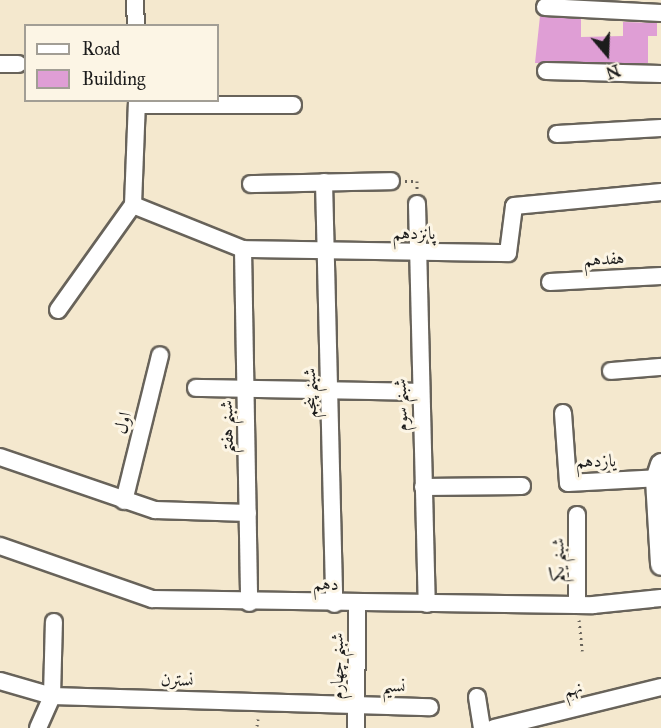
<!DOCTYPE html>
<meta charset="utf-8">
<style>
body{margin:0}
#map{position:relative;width:661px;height:728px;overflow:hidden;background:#f4e8ce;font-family:"IM FELL Great Primer",Amiri,serif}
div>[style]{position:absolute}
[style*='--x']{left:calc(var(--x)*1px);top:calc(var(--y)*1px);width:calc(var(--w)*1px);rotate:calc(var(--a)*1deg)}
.building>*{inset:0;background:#df9ed5}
.path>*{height:3px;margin-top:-1.5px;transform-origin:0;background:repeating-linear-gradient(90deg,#68635a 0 1.5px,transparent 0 6px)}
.roads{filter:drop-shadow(2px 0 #68635a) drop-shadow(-2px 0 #68635a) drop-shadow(0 2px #68635a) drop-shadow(0 -2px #68635a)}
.minor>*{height:16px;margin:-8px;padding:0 8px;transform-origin:8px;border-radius:8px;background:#fff}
.major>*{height:21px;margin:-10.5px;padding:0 10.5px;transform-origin:10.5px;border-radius:10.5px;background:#fff}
span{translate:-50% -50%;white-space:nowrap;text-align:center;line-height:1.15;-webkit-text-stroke:6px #fcf5e5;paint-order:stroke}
.street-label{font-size:18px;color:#1c1c1c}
.legend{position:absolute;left:24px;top:24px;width:195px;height:78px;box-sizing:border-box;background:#fcf5e5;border:2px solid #a29e95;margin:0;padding:8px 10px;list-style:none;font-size:18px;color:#1c1c1c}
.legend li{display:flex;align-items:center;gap:12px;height:30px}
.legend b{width:30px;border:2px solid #a29e95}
.north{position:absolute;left:577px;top:24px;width:60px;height:60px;-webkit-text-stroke:4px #fcf5e5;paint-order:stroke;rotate:161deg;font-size:16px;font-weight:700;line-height:24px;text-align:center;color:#1c1c1c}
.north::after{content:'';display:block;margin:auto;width:21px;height:27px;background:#1c1c1c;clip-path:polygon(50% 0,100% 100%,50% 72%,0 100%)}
</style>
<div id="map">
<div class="building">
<i style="clip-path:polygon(540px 16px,581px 19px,581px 37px,623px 36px,623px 22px,657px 23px,657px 36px,648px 36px,648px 63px,535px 63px)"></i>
</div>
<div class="path">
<i style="--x:405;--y:181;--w:12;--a:0"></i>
<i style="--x:417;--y:181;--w:9;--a:90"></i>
<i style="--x:579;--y:620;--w:31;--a:84"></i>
<i style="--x:257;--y:726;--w:7;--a:-82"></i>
</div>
<div class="roads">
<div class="minor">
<i style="--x:135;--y:0;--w:26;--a:88"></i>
<i style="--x:545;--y:7;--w:116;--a:3"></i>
<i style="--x:0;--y:64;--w:18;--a:0"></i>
<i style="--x:546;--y:71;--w:115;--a:1.5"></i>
<i style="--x:137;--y:105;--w:156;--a:0"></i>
<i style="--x:557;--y:134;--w:104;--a:-3.3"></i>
<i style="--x:324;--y:182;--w:422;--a:88.6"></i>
<i style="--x:251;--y:184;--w:140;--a:-1.2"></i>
<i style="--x:417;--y:204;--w:400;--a:88.6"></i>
<i style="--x:133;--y:205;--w:118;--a:21.8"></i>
<i style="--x:243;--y:249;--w:265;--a:0.9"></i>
<i style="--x:508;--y:253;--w:47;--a:-82.7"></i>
<i style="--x:514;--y:206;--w:148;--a:-5.4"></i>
<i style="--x:243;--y:249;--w:354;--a:89"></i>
<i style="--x:550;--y:282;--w:111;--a:-3.1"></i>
<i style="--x:58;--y:310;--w:129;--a:-54.5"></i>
<i style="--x:133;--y:205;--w:105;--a:-87.8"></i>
<i style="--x:611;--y:371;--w:50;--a:-4.6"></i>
<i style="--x:196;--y:388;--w:223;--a:1"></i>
<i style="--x:563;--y:413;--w:70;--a:85.9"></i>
<i style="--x:568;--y:483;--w:93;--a:-3.1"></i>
<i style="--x:0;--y:457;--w:164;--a:18.9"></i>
<i style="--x:155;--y:510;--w:93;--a:1.8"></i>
<i style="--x:423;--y:487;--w:99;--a:-0.6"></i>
<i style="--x:124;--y:501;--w:150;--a:-76.1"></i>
<i style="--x:577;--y:515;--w:90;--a:90"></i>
<i style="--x:0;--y:546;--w:161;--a:19.2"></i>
<i style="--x:152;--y:599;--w:441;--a:0.8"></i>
<i style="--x:593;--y:605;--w:68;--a:-5.9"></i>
<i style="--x:0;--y:681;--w:54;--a:16.1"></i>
<i style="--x:52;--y:696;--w:378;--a:1.7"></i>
<i style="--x:477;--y:697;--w:31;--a:81"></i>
<i style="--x:38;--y:728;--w:35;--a:-66"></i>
<i style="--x:52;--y:696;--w:74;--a:-88.5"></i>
<i style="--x:356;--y:728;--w:123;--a:-89.5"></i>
<i style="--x:494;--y:728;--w:172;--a:-13.8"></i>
</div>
<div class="major">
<i style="--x:661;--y:464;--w:16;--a:108"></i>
<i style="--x:656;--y:479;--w:85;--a:86.6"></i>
</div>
</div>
<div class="street-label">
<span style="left:414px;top:233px">پانزدهم</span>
<span style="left:604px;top:259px;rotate:-3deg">هفدهم</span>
<span style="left:310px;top:393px;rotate:-91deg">شبنم پنجم</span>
<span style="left:401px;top:405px;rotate:-92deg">شبنم سوم</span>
<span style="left:123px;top:423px;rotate:-76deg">اول</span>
<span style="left:227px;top:427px;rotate:-91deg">شبنم هفتم</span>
<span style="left:596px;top:461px;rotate:-1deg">یازدهم</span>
<span style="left:558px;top:560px;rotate:-90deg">شبنم یکم</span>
<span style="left:326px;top:584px;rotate:1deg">دهم</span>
<span style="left:337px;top:666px;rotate:-90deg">شبنم چهارم</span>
<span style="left:177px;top:680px;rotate:1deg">نسترن</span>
<span style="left:394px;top:686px;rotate:3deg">نسیم</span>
<span style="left:573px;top:689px;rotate:-14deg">نهم</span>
</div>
<ul class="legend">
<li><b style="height:8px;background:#fff"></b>Road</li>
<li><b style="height:16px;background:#df9ed5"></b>Building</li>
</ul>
<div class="north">N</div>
</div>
